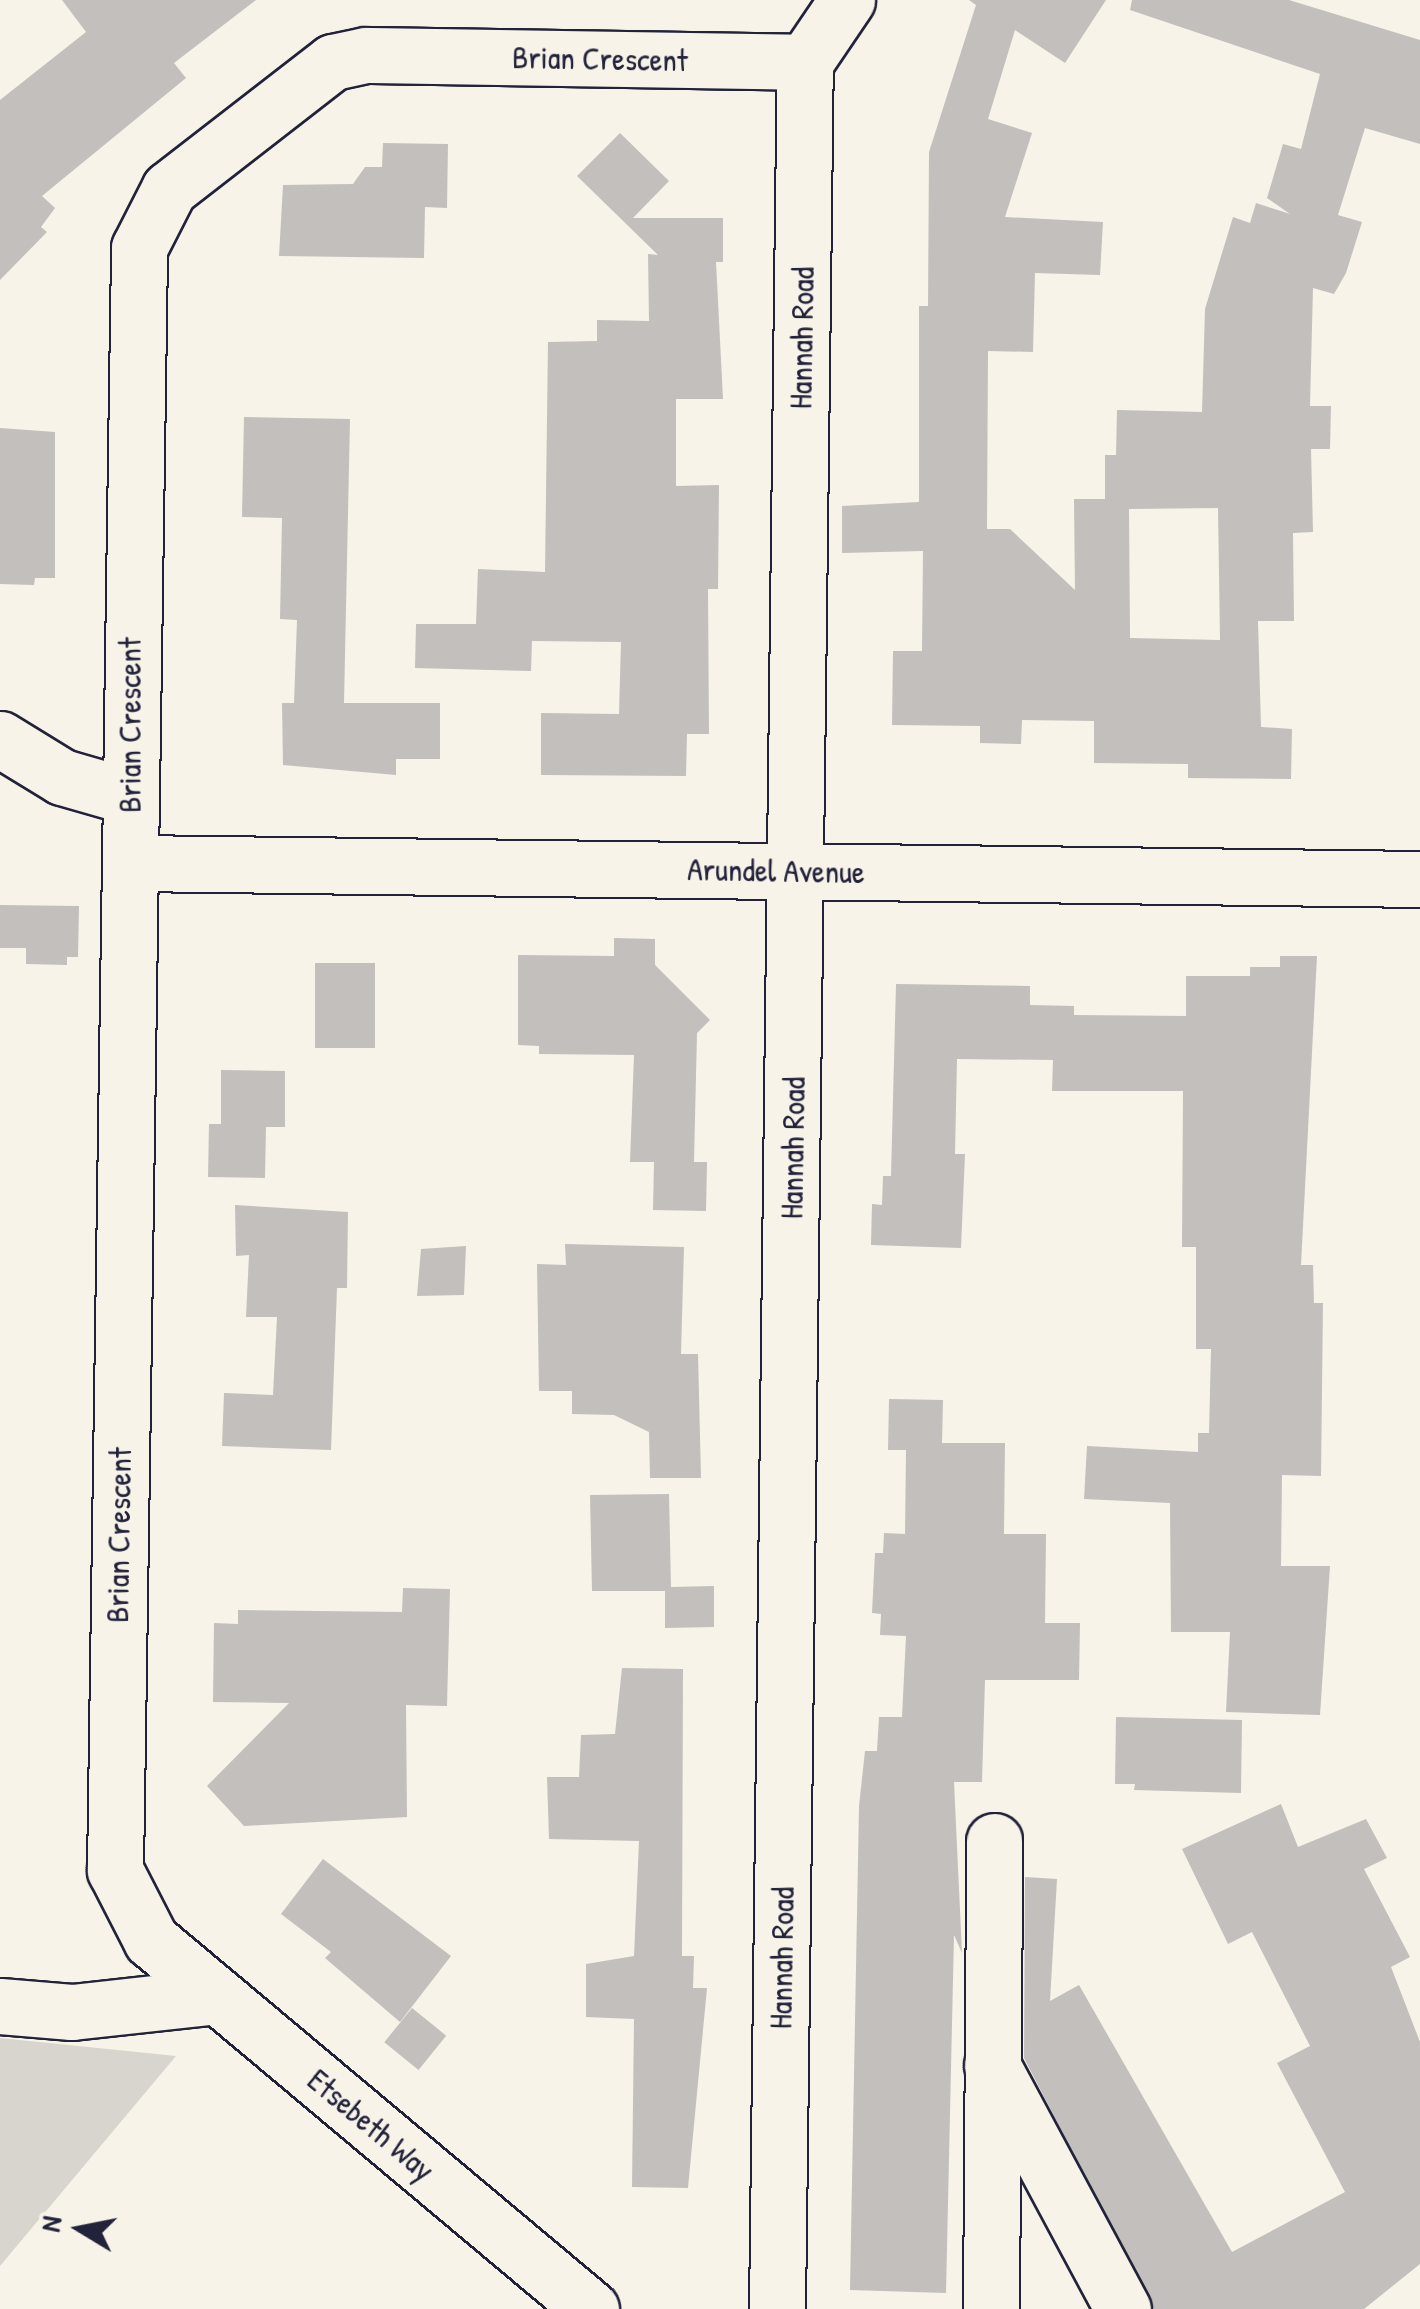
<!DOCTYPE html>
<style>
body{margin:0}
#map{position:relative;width:1420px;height:2309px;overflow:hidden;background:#f7f3e8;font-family:"Patrick Hand",sans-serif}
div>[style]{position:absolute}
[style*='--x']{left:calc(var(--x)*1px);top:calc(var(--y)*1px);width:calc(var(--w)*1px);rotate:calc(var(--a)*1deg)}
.green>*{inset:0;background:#d8d5cf}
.building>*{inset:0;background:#c2bfbd;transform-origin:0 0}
.roads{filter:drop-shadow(2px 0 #22223b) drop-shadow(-2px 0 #22223b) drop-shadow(0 2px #22223b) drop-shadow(0 -2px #22223b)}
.minor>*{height:55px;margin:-27.5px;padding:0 27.5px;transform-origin:27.5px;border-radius:27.5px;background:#f7f3e8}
span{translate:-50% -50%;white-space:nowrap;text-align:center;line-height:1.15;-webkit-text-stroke:9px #f7f3e8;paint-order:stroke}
.street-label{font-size:32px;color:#22223b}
.north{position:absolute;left:30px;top:2179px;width:100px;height:100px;-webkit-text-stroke:8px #f7f3e8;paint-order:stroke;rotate:280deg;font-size:28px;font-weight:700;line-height:40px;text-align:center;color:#22223b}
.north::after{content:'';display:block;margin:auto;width:35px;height:45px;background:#22223b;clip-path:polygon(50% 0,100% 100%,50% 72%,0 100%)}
</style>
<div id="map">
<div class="green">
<i style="clip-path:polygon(0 2038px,176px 2056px,0 2266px)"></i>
</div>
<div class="building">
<i style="clip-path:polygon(62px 0,256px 0,174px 63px,186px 78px,42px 196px,55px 208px,41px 227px,47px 232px,0 280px,0 100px,86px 32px)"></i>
<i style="clip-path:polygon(evenodd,969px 0,1106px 0,1065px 63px,1015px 30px,988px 119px,1032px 133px,1005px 217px,1103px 222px,1100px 275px,1035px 273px,1033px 352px,988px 351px,987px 529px,1010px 529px,1075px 590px,1074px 499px,1105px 499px,1105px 455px,1116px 455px,1117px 410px,1202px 412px,1205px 309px,1233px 217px,1250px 223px,1256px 203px,1290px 214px,1267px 198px,1283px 144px,1301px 149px,1320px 74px,1130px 10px,1132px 0,1289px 0,1420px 40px,1420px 144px,1365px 128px,1338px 215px,1362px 222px,1346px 273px,1334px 294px,1313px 288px,1310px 406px,1331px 406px,1330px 449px,1311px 449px,1313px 532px,1293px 533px,1294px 621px,1258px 621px,1261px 727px,1292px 729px,1291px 779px,1188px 778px,1188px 764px,1094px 763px,1094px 721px,1022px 720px,1021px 744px,980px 743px,980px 726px,892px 725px,893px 651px,922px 651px,923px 551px,842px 553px,842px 506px,919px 502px,919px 306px,928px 306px,929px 152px,976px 5px,969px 0,1218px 508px,1220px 640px,1130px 638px,1129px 509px,1218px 508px)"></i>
<i style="clip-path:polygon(620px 133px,669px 181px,633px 218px,723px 218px,723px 262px,716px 262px,723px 399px,676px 399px,676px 486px,719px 485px,718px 589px,708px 589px,709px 734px,687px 734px,686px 776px,541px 775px,541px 713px,619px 714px,621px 642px,532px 641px,531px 671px,415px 668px,416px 624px,476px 624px,478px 569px,545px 572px,548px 342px,597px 341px,597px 320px,649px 321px,648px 254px,658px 255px,577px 176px)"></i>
<i style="clip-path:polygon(383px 143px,448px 144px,447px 208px,425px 207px,424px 258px,279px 256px,283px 185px,353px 184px,365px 167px,382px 167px)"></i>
<i style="clip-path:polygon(244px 417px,350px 419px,344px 703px,440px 703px,440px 759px,396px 759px,396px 775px,283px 765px,282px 703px,294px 703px,297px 620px,280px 619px,282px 518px,242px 517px)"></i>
<i style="clip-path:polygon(0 428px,55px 432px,55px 578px,35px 578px,34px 585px,0 584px)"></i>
<i style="clip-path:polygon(0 905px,79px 906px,78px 957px,67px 957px,67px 965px,26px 964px,26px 948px,0 948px)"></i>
<i style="clip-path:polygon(614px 938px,655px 939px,655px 965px,710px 1020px,697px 1033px,694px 1162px,707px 1162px,706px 1211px,653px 1210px,654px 1162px,630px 1162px,634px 1055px,539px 1054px,539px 1046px,518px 1045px,518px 955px,614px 956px)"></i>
<i style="clip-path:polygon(1280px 956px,1317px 956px,1301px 1265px,1313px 1265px,1314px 1303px,1323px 1303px,1321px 1476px,1282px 1475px,1281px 1566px,1330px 1566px,1320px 1715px,1226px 1712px,1230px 1632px,1171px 1632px,1170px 1503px,1084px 1499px,1087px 1446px,1198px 1452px,1198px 1433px,1209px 1433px,1211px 1349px,1196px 1349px,1196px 1247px,1182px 1247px,1183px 1091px,1052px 1091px,1053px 1060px,957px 1059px,955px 1154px,965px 1154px,961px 1248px,871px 1245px,872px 1204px,882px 1205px,883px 1176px,891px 1176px,896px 984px,1030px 986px,1030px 1005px,1074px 1006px,1074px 1015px,1186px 1016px,1186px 976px,1250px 976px,1250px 967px,1280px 967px)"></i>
<i style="left:375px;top:963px;width:85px;height:60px;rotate:90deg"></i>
<i style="clip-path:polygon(221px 1070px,285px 1071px,285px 1127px,266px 1127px,265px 1178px,208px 1177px,209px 1124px,221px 1124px)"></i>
<i style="clip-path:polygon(235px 1205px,348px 1212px,347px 1288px,337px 1288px,331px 1450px,222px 1446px,224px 1393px,273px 1395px,277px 1317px,246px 1317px,249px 1255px,236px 1256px)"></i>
<i style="clip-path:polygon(565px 1244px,684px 1247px,681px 1354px,698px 1354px,701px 1478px,650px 1478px,649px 1432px,614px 1415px,572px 1414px,572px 1391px,539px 1391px,537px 1264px,566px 1265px)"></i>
<i style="clip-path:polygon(466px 1246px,464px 1295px,417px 1296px,421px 1249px)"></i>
<i style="clip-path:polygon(889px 1399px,943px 1400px,942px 1443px,1005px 1443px,1004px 1534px,1046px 1534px,1045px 1623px,1080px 1623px,1079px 1680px,985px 1680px,982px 1782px,954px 1782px,962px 1953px,954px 1935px,946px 2293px,850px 2290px,859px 1806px,865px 1751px,877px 1751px,879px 1717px,902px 1717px,906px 1636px,880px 1635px,881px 1614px,872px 1613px,875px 1553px,883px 1553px,884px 1533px,905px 1534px,906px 1450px,888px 1450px)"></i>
<i style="clip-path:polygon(669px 1494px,671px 1587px,714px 1586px,714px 1627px,665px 1628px,665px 1591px,592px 1591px,590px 1495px)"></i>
<i style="clip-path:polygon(403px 1588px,450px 1589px,447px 1706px,406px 1705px,407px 1817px,244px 1826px,207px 1786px,289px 1703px,213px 1702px,214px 1623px,238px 1624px,238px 1610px,402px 1612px)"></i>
<i style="clip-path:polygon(622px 1668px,683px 1669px,682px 1956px,694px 1956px,693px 1988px,707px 1988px,688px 2188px,632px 2187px,634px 2019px,586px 2017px,586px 1964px,634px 1956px,639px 1841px,549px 1839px,547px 1777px,579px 1777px,581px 1735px,615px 1734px)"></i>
<i style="clip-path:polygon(1116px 1717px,1242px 1720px,1241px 1793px,1134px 1790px,1135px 1784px,1115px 1784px)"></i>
<i style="clip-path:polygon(1281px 1804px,1298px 1847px,1366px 1819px,1387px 1858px,1364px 1869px,1410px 1957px,1391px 1967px,1420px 2042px,1420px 2264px,1364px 2309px,1154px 2309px,1024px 2058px,1025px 1877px,1057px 1879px,1050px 2001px,1079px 1985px,1232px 2252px,1345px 2192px,1277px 2063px,1310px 2046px,1252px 1932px,1228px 1944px,1182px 1849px)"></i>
<i style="clip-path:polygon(323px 1859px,451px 1956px,400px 2022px,325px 1958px,331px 1952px,281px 1914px)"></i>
<i style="left:412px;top:2008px;width:44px;height:44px;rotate:39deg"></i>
</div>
<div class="roads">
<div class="minor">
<i style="--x:0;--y:739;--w:73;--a:31.5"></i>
<i style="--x:62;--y:777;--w:69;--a:16.1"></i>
<i style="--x:132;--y:863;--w:1288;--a:0.71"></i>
<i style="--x:0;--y:2006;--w:72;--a:4.8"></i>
<i style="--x:72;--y:2012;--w:145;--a:-6.3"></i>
<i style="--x:992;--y:2065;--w:277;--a:61.8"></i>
<i style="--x:591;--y:2309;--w:574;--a:-140.02"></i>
<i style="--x:151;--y:1940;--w:79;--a:-117.2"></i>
<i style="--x:115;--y:1870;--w:1622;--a:-89.15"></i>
<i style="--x:139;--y:248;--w:66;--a:-63"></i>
<i style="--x:169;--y:189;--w:207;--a:-37.8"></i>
<i style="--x:333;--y:62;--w:34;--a:-12"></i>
<i style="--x:366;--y:55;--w:439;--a:0.9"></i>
<i style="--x:777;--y:2309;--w:2247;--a:-89.29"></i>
<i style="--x:805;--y:62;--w:75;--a:-55.9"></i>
<i style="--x:991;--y:2309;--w:468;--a:-89.6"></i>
</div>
</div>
<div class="street-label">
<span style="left:600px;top:59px;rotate:1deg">Brian Crescent</span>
<span style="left:802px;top:338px;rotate:-89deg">Hannah Road</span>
<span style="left:130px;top:725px;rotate:-90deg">Brian Crescent</span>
<span style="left:776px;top:871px;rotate:1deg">Arundel Avenue</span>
<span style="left:793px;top:1148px;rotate:-89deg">Hannah Road</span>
<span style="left:119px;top:1535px;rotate:-89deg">Brian Crescent</span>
<span style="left:782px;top:1958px;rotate:-89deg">Hannah Road</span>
<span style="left:371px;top:2125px;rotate:40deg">Etsebeth Way</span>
</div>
<div class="north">N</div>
</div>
